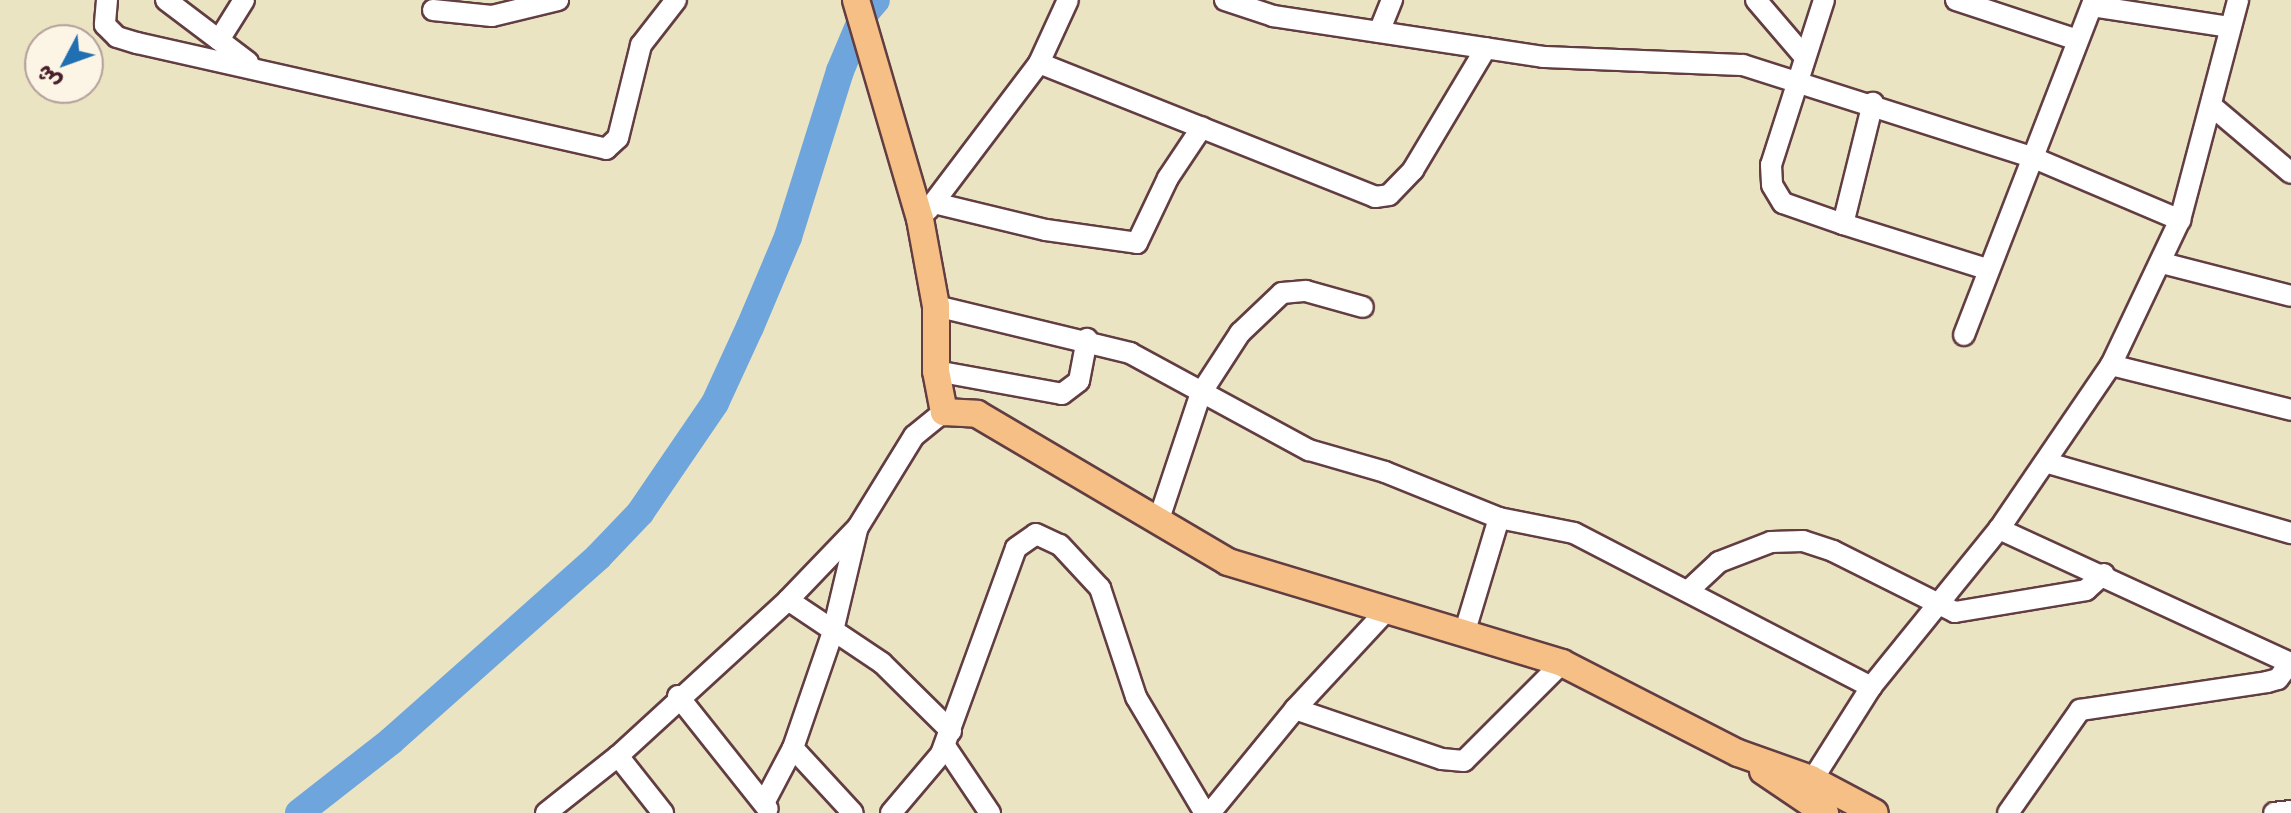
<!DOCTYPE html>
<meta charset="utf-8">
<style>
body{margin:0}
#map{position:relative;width:2291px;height:813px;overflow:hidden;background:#ebe4c3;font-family:"Playpen Sans","Playpen Sans Arabic",sans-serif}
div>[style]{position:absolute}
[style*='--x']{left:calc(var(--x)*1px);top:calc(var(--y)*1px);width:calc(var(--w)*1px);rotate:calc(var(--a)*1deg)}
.river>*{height:28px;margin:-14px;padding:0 14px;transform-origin:14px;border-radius:14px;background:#6ea5dd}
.roads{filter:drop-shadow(2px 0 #623d42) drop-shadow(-2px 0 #623d42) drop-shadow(0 2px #623d42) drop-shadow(0 -2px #623d42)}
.minor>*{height:20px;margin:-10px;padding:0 10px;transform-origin:10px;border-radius:10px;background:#fff}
.major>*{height:26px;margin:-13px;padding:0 13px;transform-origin:13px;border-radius:13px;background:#f5bf86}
span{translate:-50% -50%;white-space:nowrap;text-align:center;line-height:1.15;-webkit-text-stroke:6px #fcf5e5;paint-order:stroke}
.north{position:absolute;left:24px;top:24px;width:80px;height:80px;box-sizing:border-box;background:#fcf5e5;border:2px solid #b59f9b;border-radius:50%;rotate:229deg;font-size:22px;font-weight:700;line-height:32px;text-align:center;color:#4a1f2b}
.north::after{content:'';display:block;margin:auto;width:28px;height:36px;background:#1f6fb2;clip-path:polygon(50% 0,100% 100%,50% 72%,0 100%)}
</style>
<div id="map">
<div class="river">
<i style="--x:299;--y:813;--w:117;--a:-38"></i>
<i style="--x:391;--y:741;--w:277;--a:-41.6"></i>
<i style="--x:598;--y:557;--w:61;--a:-46.3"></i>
<i style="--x:640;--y:513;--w:133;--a:-55.7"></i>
<i style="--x:715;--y:403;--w:84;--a:-65.3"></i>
<i style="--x:750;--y:327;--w:98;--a:-67.1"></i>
<i style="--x:788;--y:237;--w:174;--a:-72.6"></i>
<i style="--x:840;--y:71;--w:62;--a:-67.2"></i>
<i style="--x:864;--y:14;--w:18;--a:-49"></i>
</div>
<div class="roads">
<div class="minor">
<i style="--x:107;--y:0;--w:25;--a:95"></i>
<i style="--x:105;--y:25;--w:17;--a:45"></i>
<i style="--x:117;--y:37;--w:21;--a:17"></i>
<i style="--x:137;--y:43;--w:481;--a:12.7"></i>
<i style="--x:606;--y:149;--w:16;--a:-43"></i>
<i style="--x:618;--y:138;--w:96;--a:-76.1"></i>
<i style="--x:641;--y:45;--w:57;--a:-52.1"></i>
<i style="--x:166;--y:0;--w:103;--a:37.1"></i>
<i style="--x:1225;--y:0;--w:51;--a:18.4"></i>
<i style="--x:1273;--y:16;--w:273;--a:8.6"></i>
<i style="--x:1543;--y:57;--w:200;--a:2.3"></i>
<i style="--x:1743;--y:65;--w:305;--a:17.7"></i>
<i style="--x:2034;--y:158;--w:159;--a:23"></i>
<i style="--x:1756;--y:0;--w:74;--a:49.4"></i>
<i style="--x:1824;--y:0;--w:173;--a:107.8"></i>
<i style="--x:1771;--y:165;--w:20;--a:87"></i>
<i style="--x:1772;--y:185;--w:21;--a:59"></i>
<i style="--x:1783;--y:203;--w:64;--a:19.3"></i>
<i style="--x:1843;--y:224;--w:125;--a:-76.1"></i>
<i style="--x:1956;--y:0;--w:128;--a:18.2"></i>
<i style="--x:2092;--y:6;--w:140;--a:8.7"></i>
<i style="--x:433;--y:10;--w:59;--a:5.8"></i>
<i style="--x:492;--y:16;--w:68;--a:-13.6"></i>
<i style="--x:1379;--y:32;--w:35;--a:-68"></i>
<i style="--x:219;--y:40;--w:47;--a:-58"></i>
<i style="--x:1039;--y:63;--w:362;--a:21.7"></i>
<i style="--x:1375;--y:197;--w:14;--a:-8"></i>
<i style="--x:1389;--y:195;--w:35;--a:-46"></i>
<i style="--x:1413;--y:170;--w:142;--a:-59.1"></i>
<i style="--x:2213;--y:107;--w:102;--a:40.2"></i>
<i style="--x:934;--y:203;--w:115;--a:13.6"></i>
<i style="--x:1046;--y:230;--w:92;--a:8.1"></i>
<i style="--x:1137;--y:243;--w:72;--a:-64.5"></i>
<i style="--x:1168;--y:178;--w:61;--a:-56.3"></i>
<i style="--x:928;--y:210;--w:184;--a:-52.9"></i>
<i style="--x:1039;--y:63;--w:69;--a:-65.3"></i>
<i style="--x:1843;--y:224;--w:151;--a:17.4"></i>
<i style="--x:2162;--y:263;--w:133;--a:14.3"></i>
<i style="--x:936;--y:306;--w:200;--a:13.6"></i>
<i style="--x:1130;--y:353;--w:204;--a:28.5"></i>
<i style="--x:1309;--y:450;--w:79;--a:16.1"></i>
<i style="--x:1385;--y:472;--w:123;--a:22"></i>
<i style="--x:1499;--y:518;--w:76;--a:11.3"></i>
<i style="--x:1574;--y:533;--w:335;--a:27.4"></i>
<i style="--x:1964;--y:335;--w:359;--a:-68.8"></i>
<i style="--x:2111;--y:365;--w:186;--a:14"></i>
<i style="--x:936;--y:371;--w:128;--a:10.3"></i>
<i style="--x:1062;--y:394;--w:21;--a:-37"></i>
<i style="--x:1079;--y:381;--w:43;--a:-79.2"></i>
<i style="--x:2048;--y:463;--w:253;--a:16.1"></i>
<i style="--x:1158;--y:522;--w:136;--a:-71.6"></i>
<i style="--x:1201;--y:393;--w:72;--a:-57"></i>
<i style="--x:1240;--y:333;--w:58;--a:-43.6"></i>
<i style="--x:1282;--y:293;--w:24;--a:-5"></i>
<i style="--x:1306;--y:291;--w:59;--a:15.7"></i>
<i style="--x:1999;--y:529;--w:321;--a:24.7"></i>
<i style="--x:1689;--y:590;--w:41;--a:-43"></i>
<i style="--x:1719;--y:562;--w:56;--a:-21"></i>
<i style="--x:1771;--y:542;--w:32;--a:-2"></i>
<i style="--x:1803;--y:541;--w:32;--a:18"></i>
<i style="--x:1833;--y:551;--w:136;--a:26.6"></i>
<i style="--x:1955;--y:612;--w:133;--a:-9.5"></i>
<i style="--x:2086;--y:590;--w:24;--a:-42"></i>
<i style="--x:788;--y:600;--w:113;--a:33.8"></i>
<i style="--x:882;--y:663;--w:97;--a:44.6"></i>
<i style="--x:1464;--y:634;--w:121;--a:-73.2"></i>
<i style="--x:678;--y:696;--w:144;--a:51.5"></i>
<i style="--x:1295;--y:709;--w:155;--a:18.8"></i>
<i style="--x:1442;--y:759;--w:22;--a:5"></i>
<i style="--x:1464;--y:761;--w:139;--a:-45"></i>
<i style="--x:945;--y:746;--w:81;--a:56.1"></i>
<i style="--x:793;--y:748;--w:88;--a:47.3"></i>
<i style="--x:618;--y:756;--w:73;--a:51.7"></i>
<i style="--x:1806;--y:790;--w:122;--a:-57.7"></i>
<i style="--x:1871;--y:687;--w:203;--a:-51"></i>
<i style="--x:1999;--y:529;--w:199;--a:-55.7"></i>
<i style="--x:2111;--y:365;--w:161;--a:-64.6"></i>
<i style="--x:2180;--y:220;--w:228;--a:-75.2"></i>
<i style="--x:765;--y:801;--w:60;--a:-62.2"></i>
<i style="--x:793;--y:748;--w:120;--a:-71"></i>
<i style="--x:832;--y:635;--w:108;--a:-76.6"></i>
<i style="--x:546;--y:813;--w:92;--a:-38.4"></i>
<i style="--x:618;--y:756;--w:231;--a:-42.5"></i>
<i style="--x:788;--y:600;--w:101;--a:-46.2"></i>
<i style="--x:858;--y:527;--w:107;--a:-58.4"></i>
<i style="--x:914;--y:436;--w:38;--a:-39"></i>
<i style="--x:891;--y:813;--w:77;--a:-49.7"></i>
<i style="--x:941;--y:754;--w:219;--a:-70"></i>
<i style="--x:1016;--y:548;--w:24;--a:-35"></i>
<i style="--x:1036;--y:534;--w:26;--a:25"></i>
<i style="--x:1060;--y:545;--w:59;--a:47.1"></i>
<i style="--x:1100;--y:588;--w:115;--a:71.7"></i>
<i style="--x:1136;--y:697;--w:135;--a:59.3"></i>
<i style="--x:1210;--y:813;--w:134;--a:-50.7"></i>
<i style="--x:1295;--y:709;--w:132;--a:-47.1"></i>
<i style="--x:2008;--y:813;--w:126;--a:-55"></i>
<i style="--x:2080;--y:710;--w:189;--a:-8.5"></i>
<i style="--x:2267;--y:682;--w:11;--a:-15"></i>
<i style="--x:2278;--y:679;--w:20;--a:-53"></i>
<i style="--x:2274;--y:813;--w:17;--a:-7"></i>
</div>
<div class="major">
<i style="--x:856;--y:0;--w:228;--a:73.7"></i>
<i style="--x:920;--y:219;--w:88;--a:79.6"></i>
<i style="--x:936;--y:306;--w:65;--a:90"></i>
<i style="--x:936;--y:371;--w:42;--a:79"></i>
<i style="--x:944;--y:412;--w:33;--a:3"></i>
<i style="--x:977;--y:414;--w:291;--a:30.5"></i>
<i style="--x:1228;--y:562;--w:349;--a:16.8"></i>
<i style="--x:1562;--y:663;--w:198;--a:27.1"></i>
<i style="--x:1738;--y:753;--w:77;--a:19.6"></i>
<i style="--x:1811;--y:779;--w:72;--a:28"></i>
<i style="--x:1763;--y:771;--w:75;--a:34.1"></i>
</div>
</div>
<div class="north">ش</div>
</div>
